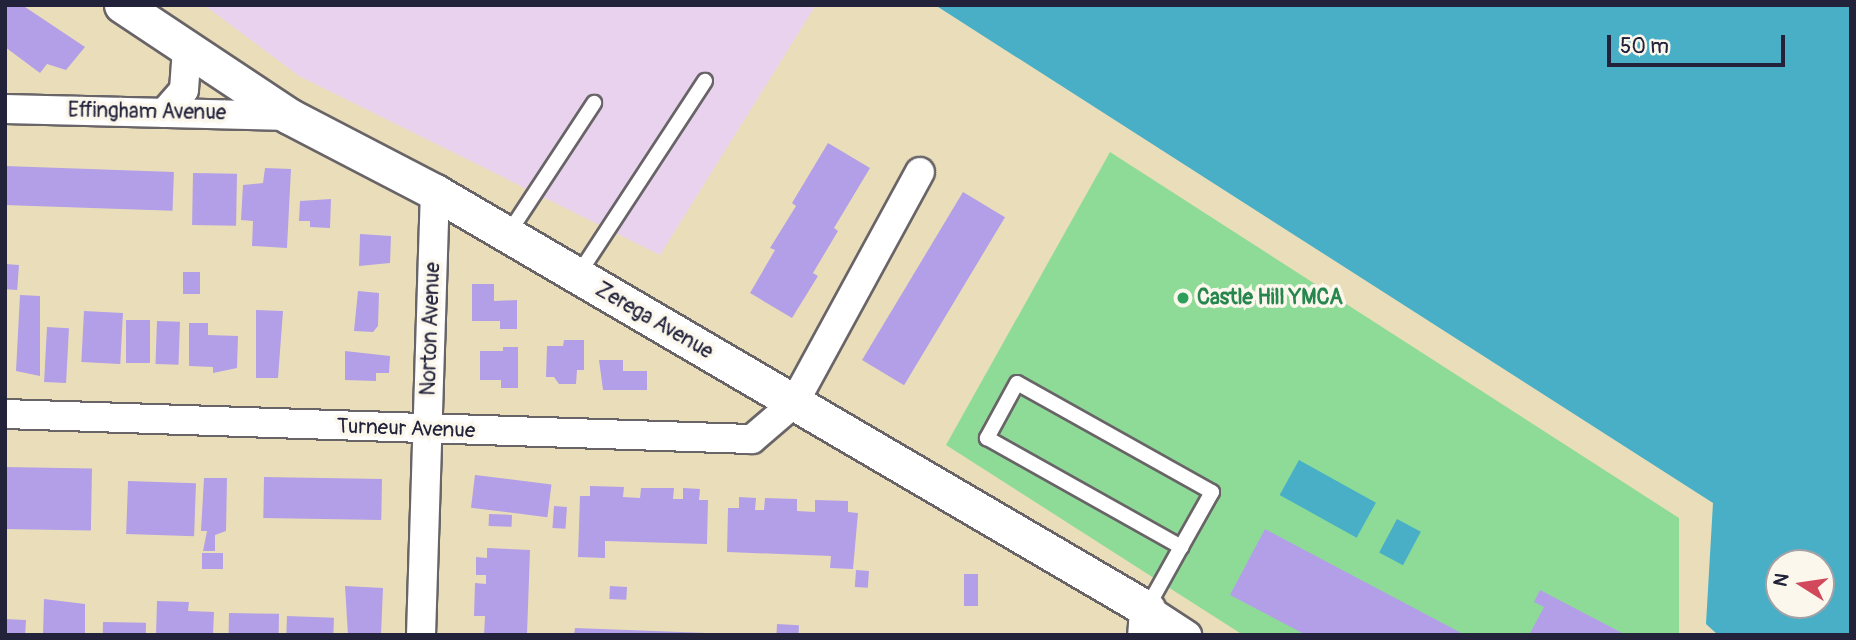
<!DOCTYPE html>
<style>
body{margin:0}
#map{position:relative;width:1856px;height:640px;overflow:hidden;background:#eadeba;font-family:Pangolin,sans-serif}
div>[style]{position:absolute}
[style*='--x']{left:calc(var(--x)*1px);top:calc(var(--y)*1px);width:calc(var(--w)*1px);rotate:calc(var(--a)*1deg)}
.built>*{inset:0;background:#e8d2ee}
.green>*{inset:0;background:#8edb98}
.water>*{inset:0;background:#48afc7;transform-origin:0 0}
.building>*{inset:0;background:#b29fe7;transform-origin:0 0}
.roads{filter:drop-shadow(2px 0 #686467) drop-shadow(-2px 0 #686467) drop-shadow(0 2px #686467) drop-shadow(0 -2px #686467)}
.service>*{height:14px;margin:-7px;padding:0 7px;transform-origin:7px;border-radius:7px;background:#fff}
.minor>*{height:28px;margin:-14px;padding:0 14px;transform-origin:14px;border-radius:14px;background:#fff}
.tertiary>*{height:35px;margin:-17.5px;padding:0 17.5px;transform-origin:17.5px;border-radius:17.5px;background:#fff}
.dots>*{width:19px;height:19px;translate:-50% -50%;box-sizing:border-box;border:4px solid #fbf7ec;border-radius:50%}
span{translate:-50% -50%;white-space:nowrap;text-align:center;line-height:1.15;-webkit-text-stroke:7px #fbf7ec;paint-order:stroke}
.street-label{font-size:21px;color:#22223b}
.leisure-label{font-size:21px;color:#27864d;font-weight:700}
.left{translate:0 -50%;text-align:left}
.frame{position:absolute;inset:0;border:7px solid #22223b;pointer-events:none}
.north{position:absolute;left:1765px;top:549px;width:70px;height:70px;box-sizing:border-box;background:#fbf7ec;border:2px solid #a4a2a5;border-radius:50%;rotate:282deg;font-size:19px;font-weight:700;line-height:28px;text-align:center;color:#22223b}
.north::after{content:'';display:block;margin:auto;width:24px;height:32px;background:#d1495b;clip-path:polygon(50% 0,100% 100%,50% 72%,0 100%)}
.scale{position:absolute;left:1607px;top:35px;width:178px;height:32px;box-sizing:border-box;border:4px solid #22223b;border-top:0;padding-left:9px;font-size:21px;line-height:24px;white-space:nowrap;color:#22223b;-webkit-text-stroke:5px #fbf7ec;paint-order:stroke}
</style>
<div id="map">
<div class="built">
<i style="clip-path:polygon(204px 5px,816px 5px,660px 255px,299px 76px)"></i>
</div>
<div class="green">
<i style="clip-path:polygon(1110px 152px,1679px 518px,1679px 635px,1243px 635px,946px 445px)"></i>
</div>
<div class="water">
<i style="clip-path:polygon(evenodd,935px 5px,1851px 5px,1851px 635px,1718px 635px,1706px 624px,1713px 503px,935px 5px,1779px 563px,1821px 563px,1821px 605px,1779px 605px,1779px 563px)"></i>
<i style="left:1299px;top:460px;width:88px;height:40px;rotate:29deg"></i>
<i style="left:1397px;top:519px;width:27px;height:38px;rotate:28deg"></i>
</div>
<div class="building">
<i style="clip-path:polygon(5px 5px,22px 5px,85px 47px,66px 70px,47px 64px,40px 73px,5px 47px)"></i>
<i style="clip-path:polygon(828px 143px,870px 168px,834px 228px,838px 231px,813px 273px,818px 276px,792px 318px,750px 293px,775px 250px,770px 248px,796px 206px,792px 203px)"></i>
<i style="left:5px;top:166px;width:169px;height:39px;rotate:2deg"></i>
<i style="clip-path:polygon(265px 168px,291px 169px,287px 248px,252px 246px,253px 221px,241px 220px,243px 185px,263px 183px)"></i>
<i style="left:193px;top:173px;width:44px;height:52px;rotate:1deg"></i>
<i style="left:963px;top:192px;width:49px;height:196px;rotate:31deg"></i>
<i style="clip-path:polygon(331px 199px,330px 228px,310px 227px,310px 221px,299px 221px,300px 201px)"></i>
<i style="clip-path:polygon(360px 234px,391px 236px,390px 263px,359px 266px)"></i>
<i style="left:5px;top:264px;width:14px;height:25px;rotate:4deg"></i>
<i style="left:183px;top:272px;width:17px;height:22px"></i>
<i style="clip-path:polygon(472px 284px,494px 284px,494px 301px,517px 300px,517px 329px,500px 329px,500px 321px,472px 321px)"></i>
<i style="clip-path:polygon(358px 291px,379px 293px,378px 326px,373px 332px,354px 331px)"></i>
<i style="clip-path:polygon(20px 295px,40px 296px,40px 376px,16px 371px)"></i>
<i style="clip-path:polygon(256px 310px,283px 311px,278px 378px,256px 378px)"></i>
<i style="left:84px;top:311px;width:39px;height:51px;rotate:3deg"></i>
<i style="left:126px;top:320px;width:24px;height:43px"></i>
<i style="left:157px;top:321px;width:23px;height:43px;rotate:2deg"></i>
<i style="clip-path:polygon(189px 323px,208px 323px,208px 335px,238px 336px,237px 368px,213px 373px,213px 367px,189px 366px)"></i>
<i style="left:47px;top:327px;width:22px;height:55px;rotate:3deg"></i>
<i style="clip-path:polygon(564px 340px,584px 340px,584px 370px,577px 370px,576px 384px,559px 384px,554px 377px,546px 377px,547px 346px,563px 346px)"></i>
<i style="clip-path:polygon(503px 347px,518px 347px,518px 388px,501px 388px,501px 380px,480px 380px,480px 351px,503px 351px)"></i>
<i style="clip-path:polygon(345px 351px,390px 356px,389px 373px,376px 373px,376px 381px,345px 380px)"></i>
<i style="clip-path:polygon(599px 360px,623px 360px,623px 371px,647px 371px,647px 390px,603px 390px)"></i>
<i style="left:5px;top:467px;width:87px;height:62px;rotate:1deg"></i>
<i style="left:475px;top:475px;width:77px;height:33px;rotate:7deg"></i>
<i style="left:264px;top:477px;width:118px;height:41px;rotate:1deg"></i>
<i style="clip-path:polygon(204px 478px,227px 478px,226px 531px,215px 535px,215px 551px,203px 551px,207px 531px,201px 531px)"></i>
<i style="left:128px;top:481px;width:68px;height:53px;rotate:2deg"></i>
<i style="clip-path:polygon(590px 486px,624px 487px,623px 497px,640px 498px,641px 488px,674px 488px,673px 499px,683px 499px,683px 488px,700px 489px,699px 500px,708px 500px,707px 544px,605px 541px,605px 558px,578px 557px,580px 496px,590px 496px)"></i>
<i style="clip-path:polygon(739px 497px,756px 498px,755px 510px,764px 510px,765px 498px,797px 499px,797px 511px,815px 512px,815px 500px,848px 501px,848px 512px,858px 513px,853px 569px,830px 568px,831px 556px,727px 552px,728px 508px,739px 508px)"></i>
<i style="left:554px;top:506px;width:13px;height:22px;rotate:4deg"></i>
<i style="left:489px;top:514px;width:23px;height:12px;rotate:2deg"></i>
<i style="clip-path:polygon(1265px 529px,1465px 635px,1306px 635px,1230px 595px)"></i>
<i style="clip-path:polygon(487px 548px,530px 550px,527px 635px,484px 635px,485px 616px,474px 616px,475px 583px,486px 584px,486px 575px,476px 575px,476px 557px,487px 558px)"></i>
<i style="left:202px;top:553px;width:21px;height:16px"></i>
<i style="left:856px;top:570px;width:13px;height:17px;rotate:4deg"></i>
<i style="left:964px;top:574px;width:14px;height:32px"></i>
<i style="clip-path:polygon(345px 586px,383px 588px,381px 635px,348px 635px)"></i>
<i style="left:610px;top:586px;width:17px;height:13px;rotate:3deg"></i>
<i style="clip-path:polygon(1540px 590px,1626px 635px,1529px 635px,1544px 607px,1534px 602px)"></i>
<i style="clip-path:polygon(44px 599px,85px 604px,85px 635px,43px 635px)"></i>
<i style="clip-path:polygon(157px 601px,189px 602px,188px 611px,214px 612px,213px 635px,156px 635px)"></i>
<i style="left:229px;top:613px;width:50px;height:22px;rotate:1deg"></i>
<i style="left:287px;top:616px;width:47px;height:19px;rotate:2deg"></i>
<i style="left:5px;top:619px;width:21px;height:16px;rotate:3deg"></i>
<i style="left:103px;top:622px;width:43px;height:13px;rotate:1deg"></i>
<i style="left:777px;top:624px;width:22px;height:11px;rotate:3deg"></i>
<i style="clip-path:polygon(575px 628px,707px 633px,707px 635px,574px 635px)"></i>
</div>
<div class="roads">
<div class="service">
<i style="--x:508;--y:234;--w:157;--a:-56.7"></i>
<i style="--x:578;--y:275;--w:232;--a:-56.8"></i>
<i style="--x:1147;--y:608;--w:70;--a:-60.9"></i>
<i style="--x:1181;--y:547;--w:63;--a:-60.6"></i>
<i style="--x:1212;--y:492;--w:223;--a:-150.8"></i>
<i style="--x:1017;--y:383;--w:63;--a:118.6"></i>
<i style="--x:987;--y:438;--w:223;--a:29.3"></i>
</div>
<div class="minor">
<i style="--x:5;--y:109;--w:284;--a:1.4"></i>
<i style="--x:164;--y:113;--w:30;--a:-49"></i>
<i style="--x:184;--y:90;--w:42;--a:-85.9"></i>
<i style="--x:5;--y:414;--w:747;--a:1.92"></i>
<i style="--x:752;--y:439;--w:55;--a:-40.6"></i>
<i style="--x:794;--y:403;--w:263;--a:-61.4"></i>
<i style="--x:1147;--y:609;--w:48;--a:33"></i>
<i style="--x:421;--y:635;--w:443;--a:-88.2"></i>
</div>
<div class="tertiary">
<i style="--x:122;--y:5;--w:201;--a:33.6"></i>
<i style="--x:289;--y:116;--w:165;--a:27.5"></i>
<i style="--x:435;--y:192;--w:825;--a:30.36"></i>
<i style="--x:1147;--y:609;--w:26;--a:94"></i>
</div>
</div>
<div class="dots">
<i style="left:1183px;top:298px;background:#2e9e5b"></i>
</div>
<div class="street-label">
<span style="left:147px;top:112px;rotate:1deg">Effingham Avenue</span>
<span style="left:654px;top:321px;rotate:30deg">Zerega Avenue</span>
<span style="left:431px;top:329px;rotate:-88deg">Norton Avenue</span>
<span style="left:406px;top:429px;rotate:2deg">Turneur Avenue</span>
</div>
<div class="leisure-label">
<span class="left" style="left:1197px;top:298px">Castle Hill YMCA</span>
</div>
<div class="frame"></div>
<div class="north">N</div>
<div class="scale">50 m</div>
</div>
